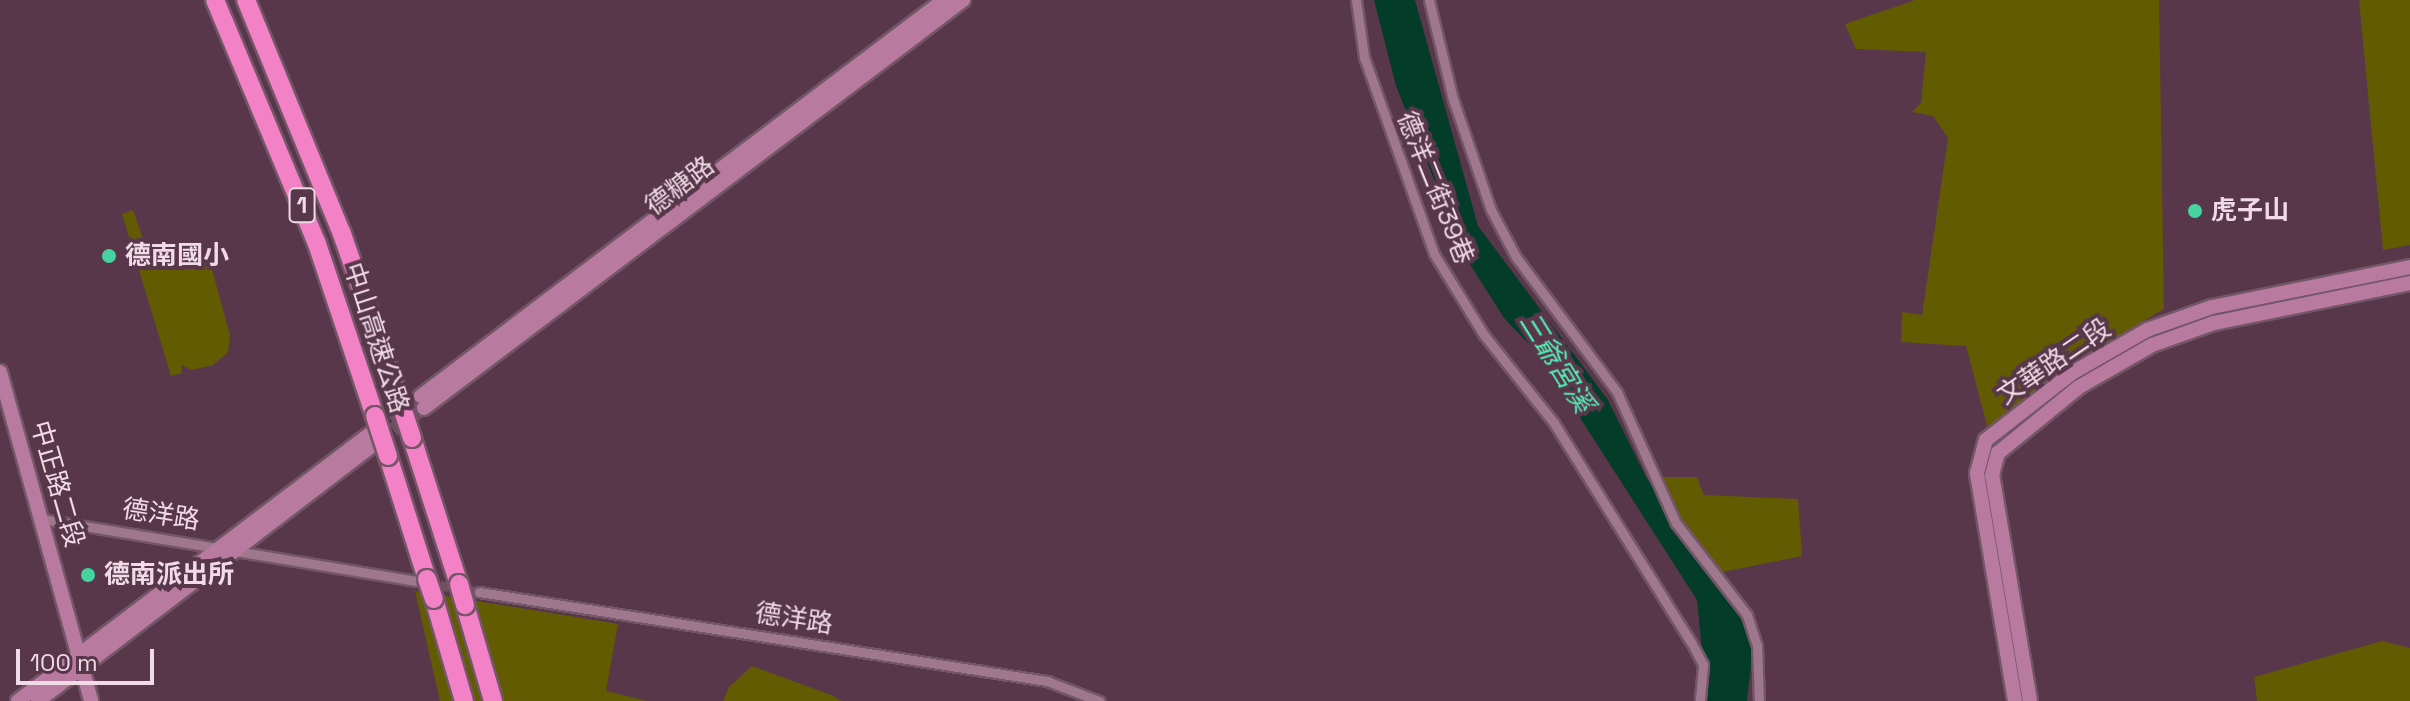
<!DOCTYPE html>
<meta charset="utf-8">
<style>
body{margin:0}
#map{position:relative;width:2410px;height:701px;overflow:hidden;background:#58374a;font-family:"Space Grotesk","Noto Sans TC",sans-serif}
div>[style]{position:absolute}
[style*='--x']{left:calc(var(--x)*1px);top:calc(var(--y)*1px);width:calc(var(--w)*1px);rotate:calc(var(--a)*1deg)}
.green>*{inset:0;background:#625b02}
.water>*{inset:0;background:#033d2a}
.street-tunnel>*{height:9px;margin-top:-4.5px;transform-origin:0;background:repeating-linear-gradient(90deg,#6f5061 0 9px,transparent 0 13.5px)}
.secondary-tunnel>*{height:14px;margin-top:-7px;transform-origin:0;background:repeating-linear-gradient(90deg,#6f5061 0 14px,transparent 0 21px)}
.roads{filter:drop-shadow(2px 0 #735667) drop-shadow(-2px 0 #735667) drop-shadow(0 2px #735667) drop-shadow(0 -2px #735667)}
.street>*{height:9px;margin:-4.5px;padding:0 4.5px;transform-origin:4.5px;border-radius:4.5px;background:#9f788e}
.secondary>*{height:14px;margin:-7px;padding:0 7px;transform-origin:7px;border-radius:7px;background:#b87b9f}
.highway>*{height:18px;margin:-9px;padding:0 9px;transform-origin:9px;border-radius:9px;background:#f381c6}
.bridges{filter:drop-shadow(2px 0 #735667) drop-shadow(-2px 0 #735667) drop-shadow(0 2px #735667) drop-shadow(0 -2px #735667)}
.highway-bridge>*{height:18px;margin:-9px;padding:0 9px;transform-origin:9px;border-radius:9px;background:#f381c6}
.dots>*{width:22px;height:22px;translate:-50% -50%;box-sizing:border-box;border:4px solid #58374a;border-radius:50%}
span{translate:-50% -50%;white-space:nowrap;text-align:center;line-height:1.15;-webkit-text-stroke:8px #58374a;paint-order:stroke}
.shield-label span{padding:2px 6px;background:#58374a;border:2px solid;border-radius:6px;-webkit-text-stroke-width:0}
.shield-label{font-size:24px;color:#f0dbe6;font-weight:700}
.street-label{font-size:26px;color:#f0dbe6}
.poi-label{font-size:26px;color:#f0dbe6;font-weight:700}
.left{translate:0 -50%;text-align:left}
.water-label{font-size:28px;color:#53f0b5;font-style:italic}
.scale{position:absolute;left:16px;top:649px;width:138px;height:36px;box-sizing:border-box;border:4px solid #f0dbe6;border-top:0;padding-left:10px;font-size:24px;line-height:28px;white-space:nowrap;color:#f0dbe6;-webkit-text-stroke:6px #58374a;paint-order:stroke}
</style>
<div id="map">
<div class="green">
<i style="clip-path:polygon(1915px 0,2159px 0,2164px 309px,2066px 366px,1989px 433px,1966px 346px,1901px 342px,1902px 312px,1922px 315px,1948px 138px,1933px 116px,1912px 112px,1921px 103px,1926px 52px,1856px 49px,1845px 24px)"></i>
<i style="clip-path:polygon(2359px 0,2410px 0,2410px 245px,2383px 250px)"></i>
<i style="clip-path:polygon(133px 210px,150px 259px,179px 243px,208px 255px,230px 335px,228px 352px,213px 365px,192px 370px,181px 365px,182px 373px,171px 376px,122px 214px)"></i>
<i style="clip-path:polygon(1656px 477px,1697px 477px,1704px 495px,1798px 499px,1802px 556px,1717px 573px,1697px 549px)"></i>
<i style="clip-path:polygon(415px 591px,618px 624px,606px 691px,647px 701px,440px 701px)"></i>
<i style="clip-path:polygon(2382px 641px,2410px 648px,2410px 701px,2257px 701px,2254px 677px)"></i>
<i style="clip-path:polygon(752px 666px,831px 695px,842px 701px,723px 701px,729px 687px)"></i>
</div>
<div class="water">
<i style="clip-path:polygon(1374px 0,1415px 0,1478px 226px,1608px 400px,1646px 477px,1737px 609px,1753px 649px,1747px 701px,1707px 701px,1697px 600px,1541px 357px,1504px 318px,1466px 258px,1396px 86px)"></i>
</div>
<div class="street-tunnel">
<i style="--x:427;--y:583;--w:53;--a:9.8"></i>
</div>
<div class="secondary-tunnel">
<i style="--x:374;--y:432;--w:59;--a:-37.5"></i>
<i style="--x:376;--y:442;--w:59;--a:-35.3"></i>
</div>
<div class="roads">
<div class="street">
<i style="--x:1356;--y:0;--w:58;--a:82"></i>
<i style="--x:1364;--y:57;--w:209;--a:70.4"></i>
<i style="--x:1434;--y:254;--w:95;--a:58.3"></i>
<i style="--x:1484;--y:335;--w:112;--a:51.5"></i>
<i style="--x:1554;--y:423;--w:258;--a:58"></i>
<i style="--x:1691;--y:642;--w:26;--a:62"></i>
<i style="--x:1703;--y:665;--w:36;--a:95"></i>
<i style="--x:1429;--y:0;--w:102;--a:76.4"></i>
<i style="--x:1453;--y:99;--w:117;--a:71.1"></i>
<i style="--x:1491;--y:210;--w:53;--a:62"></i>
<i style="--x:1516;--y:257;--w:169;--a:53.2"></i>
<i style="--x:1617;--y:392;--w:144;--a:65.8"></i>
<i style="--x:1676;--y:523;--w:116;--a:52.3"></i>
<i style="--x:1747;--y:615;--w:32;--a:72"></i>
<i style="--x:1757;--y:645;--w:56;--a:88"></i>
<i style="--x:42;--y:519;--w:378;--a:9.4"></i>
<i style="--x:479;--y:592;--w:575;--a:8.91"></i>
<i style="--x:1047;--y:681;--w:56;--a:21"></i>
</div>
<div class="secondary">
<i style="--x:0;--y:372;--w:341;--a:74.5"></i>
<i style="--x:421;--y:396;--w:656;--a:-37.13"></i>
<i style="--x:424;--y:408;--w:676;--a:-37.12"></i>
<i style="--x:18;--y:701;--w:440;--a:-37.2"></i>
<i style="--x:38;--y:701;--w:422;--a:-37.4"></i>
<i style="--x:2015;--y:701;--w:231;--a:-99.5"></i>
<i style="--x:1977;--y:473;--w:34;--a:-75"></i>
<i style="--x:1986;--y:440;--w:109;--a:-37.9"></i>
<i style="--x:2072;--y:373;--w:86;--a:-29.8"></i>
<i style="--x:2147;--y:330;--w:69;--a:-19.5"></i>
<i style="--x:2212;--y:307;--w:202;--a:-11.4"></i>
<i style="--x:2030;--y:701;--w:229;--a:-99.5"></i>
<i style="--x:1992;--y:475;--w:23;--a:-75"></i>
<i style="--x:1998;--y:453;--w:104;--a:-39.2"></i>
<i style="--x:2079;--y:387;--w:84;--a:-29.9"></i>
<i style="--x:2152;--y:345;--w:66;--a:-19.5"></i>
<i style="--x:2214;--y:323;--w:200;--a:-11.5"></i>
</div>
<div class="highway">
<i style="--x:215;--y:0;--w:264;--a:67.3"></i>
<i style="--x:317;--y:244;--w:182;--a:71.4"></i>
<i style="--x:246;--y:0;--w:253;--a:67.7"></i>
<i style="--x:342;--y:234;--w:174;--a:70.8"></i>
<i style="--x:412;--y:438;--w:153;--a:72.2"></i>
<i style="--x:388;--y:456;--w:129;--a:72.4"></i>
<i style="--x:434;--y:599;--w:106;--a:73.6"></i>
<i style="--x:465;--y:605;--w:100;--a:73.7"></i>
</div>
</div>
<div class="bridges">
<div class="highway-bridge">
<i style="--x:399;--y:398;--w:42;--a:72"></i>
<i style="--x:375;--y:416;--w:42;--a:72"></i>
<i style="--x:427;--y:579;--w:21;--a:71"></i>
<i style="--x:459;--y:584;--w:22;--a:74"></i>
</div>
</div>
<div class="dots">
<i style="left:2195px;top:211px;background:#45d49f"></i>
<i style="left:109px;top:256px;background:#45d49f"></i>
<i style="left:88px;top:575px;background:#45d49f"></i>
</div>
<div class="shield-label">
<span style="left:302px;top:205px">1</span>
</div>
<div class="street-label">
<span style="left:680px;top:186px;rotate:-37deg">德糖路</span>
<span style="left:1435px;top:188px;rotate:68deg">德洋二街39巷</span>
<span style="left:376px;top:338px;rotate:72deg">中山高速公路</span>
<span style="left:2054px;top:362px;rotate:-34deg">文華路二段</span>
<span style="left:57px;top:484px;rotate:74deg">中正路二段</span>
<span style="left:161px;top:515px;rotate:9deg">德洋路</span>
<span style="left:794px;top:619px;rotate:9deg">德洋路</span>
</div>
<div class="poi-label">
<span class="left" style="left:2211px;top:211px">虎子山</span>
<span class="left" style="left:125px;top:256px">德南國小</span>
<span class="left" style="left:104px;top:575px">德南派出所</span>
</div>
<div class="water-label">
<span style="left:1557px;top:362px;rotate:58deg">三爺宮溪</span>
</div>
<div class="scale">100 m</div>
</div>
